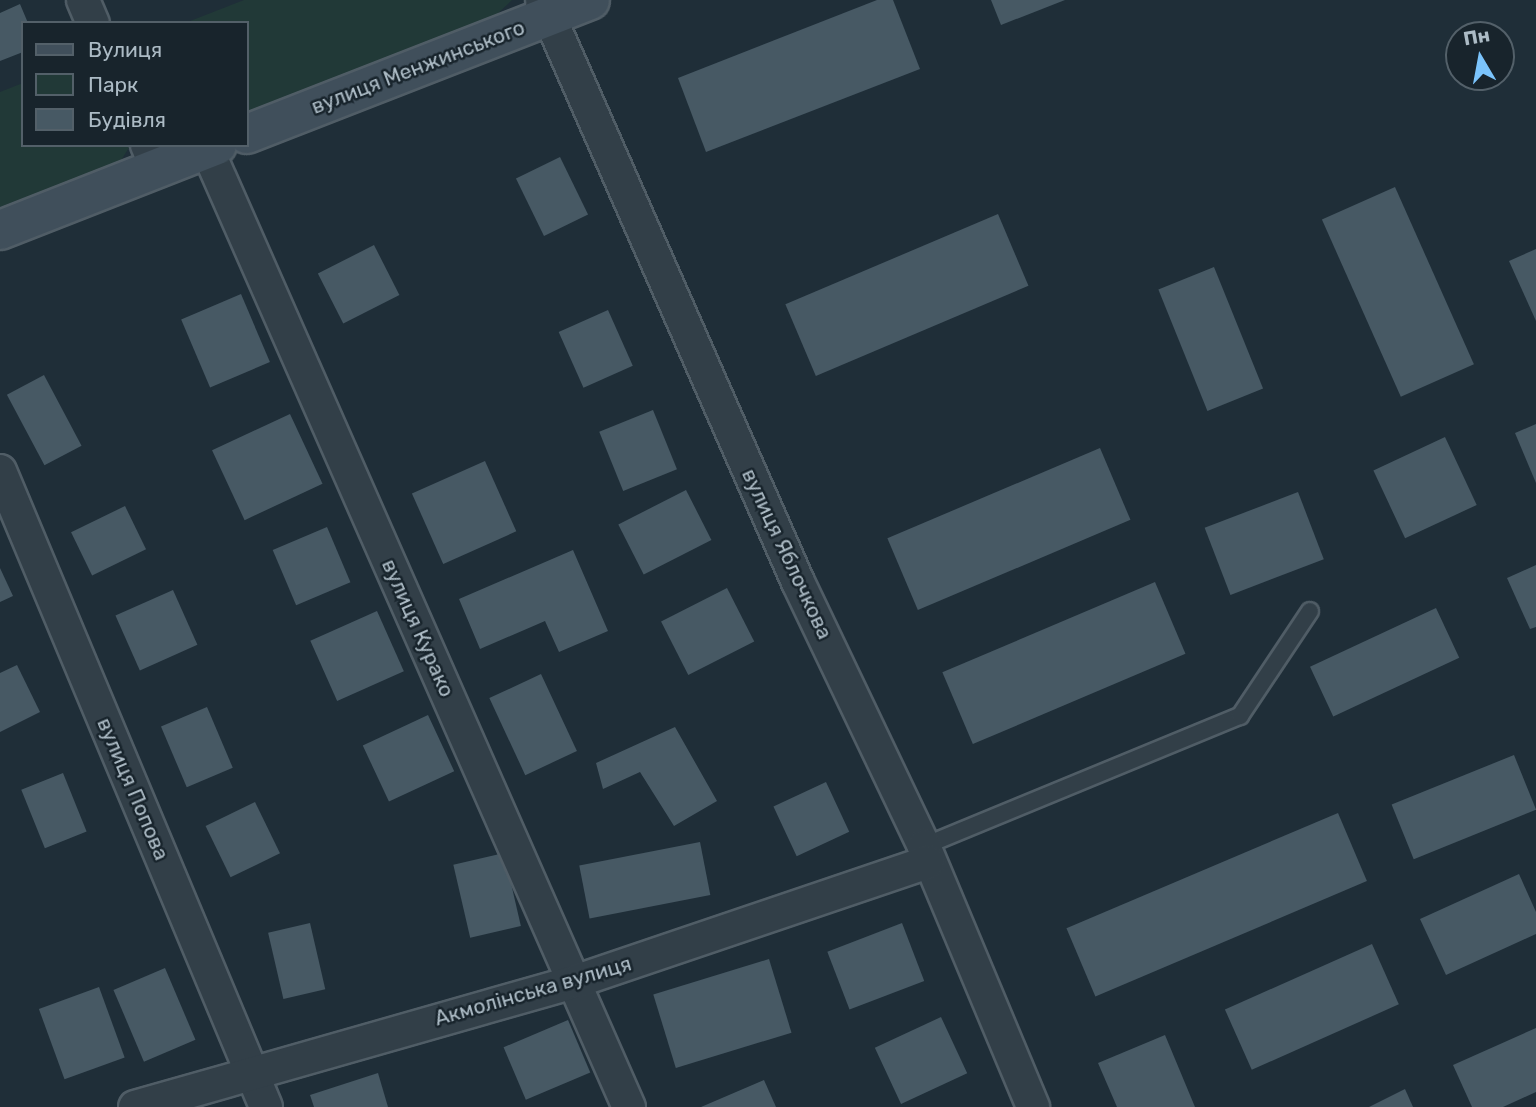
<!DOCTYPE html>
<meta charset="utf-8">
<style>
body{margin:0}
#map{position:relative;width:1536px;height:1107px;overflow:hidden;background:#1f2e38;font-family:Rubik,sans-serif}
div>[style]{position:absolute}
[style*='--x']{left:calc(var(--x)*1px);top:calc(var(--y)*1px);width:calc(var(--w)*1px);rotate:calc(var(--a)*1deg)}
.green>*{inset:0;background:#213937}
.building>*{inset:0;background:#475964;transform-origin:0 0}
.roads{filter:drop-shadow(2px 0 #505d66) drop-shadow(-2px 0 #505d66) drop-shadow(0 2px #505d66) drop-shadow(0 -2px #505d66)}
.lane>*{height:16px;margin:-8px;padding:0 8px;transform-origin:8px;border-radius:8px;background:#323f48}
.street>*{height:32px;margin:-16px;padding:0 16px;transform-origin:16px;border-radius:16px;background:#323f48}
.secondary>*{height:38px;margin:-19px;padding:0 19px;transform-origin:19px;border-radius:19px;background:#404f5b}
span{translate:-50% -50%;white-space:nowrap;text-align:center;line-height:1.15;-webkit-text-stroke:5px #18242c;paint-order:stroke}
.street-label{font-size:21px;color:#acbbc5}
.legend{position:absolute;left:21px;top:21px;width:228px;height:126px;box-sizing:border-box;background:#18242c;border:2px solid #536069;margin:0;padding:9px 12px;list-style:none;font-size:21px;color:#acbbc5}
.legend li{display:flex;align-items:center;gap:14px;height:35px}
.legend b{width:35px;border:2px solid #536069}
.north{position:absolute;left:1445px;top:21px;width:70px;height:70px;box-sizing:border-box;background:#18242c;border:2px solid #536069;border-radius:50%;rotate:350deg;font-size:19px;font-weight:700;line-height:28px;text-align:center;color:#acbbc5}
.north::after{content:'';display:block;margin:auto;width:24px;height:32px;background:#7bc4fc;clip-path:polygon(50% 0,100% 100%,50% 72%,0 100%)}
</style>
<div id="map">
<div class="green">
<i style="clip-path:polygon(244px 0,512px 0,494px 17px,247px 112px,247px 23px,185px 23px)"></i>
<i style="clip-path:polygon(23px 83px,23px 145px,130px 146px,120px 162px,0 207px,0 92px)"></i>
</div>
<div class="building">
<i style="clip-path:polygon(877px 0,893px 0,920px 69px,706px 152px,678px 78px)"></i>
<i style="clip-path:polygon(991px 0,1065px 0,1001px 25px)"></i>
<i style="clip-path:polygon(20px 4px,28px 23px,23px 23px,23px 52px,0 61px,0 13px)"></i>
<i style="left:560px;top:157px;width:64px;height:49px;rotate:64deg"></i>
<i style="left:1395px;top:187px;width:194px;height:80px;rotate:66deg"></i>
<i style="left:998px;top:214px;width:78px;height:231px;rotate:67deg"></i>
<i style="left:374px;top:245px;width:56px;height:63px;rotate:63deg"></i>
<i style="clip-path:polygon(1536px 249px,1536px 321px,1509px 261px)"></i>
<i style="left:1214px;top:267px;width:131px;height:60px;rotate:68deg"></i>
<i style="left:241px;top:294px;width:74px;height:65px;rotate:67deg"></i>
<i style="left:608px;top:310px;width:61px;height:54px;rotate:66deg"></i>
<i style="left:44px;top:375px;width:80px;height:42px;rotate:62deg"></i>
<i style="left:653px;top:410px;width:64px;height:58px;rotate:68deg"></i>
<i style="left:290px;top:414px;width:77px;height:86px;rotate:65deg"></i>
<i style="clip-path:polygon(1536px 424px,1536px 483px,1515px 433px)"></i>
<i style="left:1445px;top:437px;width:75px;height:79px;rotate:65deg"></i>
<i style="left:1100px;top:448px;width:78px;height:231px;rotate:67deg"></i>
<i style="left:485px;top:461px;width:77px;height:80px;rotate:66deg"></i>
<i style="left:686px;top:490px;width:56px;height:76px;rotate:63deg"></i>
<i style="left:1298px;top:492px;width:72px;height:100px;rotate:69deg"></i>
<i style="left:125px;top:506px;width:48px;height:60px;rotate:64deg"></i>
<i style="left:327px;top:527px;width:60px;height:59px;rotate:67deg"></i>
<i style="clip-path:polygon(573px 550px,608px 631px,559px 652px,545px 621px,480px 649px,459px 599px)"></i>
<i style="clip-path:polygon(1536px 565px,1536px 627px,1530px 629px,1507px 578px)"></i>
<i style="clip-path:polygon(0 568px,13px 596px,0 602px)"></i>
<i style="left:1155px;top:582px;width:78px;height:231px;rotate:67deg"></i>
<i style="left:727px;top:588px;width:60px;height:74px;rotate:63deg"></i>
<i style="left:173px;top:590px;width:60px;height:63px;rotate:66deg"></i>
<i style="left:1436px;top:608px;width:55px;height:139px;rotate:65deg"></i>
<i style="left:377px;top:611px;width:66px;height:73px;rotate:66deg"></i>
<i style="clip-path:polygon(17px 665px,40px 712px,0 732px,0 673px)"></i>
<i style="left:541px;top:674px;width:85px;height:57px;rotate:65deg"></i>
<i style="left:207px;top:707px;width:66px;height:50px;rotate:67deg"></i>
<i style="left:428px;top:715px;width:62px;height:72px;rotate:65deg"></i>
<i style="clip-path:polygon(675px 727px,717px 801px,674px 826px,640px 772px,603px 789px,596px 763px)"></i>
<i style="left:1514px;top:755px;width:59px;height:132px;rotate:68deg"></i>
<i style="left:63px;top:773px;width:63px;height:45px;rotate:68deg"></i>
<i style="left:826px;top:782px;width:55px;height:58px;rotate:65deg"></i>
<i style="left:255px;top:802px;width:57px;height:55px;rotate:64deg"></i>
<i style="left:1338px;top:813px;width:74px;height:295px;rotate:67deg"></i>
<i style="left:700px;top:842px;width:54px;height:123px;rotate:79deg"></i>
<i style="left:504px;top:853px;width:75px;height:52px;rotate:77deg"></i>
<i style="clip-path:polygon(1519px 874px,1536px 912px,1536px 934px,1446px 975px,1420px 919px)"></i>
<i style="left:310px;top:923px;width:68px;height:43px;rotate:77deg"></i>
<i style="left:902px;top:923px;width:62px;height:80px;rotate:69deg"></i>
<i style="left:1372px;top:944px;width:66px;height:161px;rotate:66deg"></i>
<i style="left:769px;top:959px;width:77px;height:121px;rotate:73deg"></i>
<i style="left:165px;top:968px;width:78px;height:56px;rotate:67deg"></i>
<i style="left:99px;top:987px;width:75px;height:64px;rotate:70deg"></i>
<i style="left:941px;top:1017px;width:62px;height:73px;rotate:65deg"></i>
<i style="left:568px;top:1020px;width:57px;height:70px;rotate:67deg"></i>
<i style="clip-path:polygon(1536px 1028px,1536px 1092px,1503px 1107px,1472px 1107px,1453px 1065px)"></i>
<i style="clip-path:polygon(1165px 1035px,1195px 1107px,1117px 1107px,1098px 1063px)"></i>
<i style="clip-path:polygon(378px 1073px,388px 1107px,314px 1107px,310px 1095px)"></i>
<i style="clip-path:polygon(764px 1080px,776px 1107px,701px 1107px)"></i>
<i style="clip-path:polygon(1405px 1089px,1413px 1107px,1369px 1107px)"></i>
</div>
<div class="roads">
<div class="lane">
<i style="--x:924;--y:846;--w:342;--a:-22.4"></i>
<i style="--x:1240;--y:716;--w:126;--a:-56.3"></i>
</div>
<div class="street">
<i style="--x:83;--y:0;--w:25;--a:67"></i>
<i style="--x:542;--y:0;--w:636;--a:66.26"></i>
<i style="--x:798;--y:582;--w:293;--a:64.5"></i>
<i style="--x:924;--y:846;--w:283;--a:67.3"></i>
<i style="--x:147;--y:145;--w:26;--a:67"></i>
<i style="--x:207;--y:149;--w:1047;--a:66.23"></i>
<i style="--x:0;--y:471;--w:689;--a:67.3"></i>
<i style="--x:135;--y:1107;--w:456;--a:-15.9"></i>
<i style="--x:574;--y:982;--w:374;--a:-18.7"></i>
</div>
<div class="secondary">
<i style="--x:247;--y:134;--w:368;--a:-21.3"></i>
<i style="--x:0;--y:230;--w:233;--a:-21.4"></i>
</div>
</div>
<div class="street-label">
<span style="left:418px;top:67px;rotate:-21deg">вулиця Менжинського</span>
<span style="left:787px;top:554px;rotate:65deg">вулиця Яблочкова</span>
<span style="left:418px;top:628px;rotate:66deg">вулиця Курако</span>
<span style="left:133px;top:789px;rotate:67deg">вулиця Попова</span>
<span style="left:533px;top:991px;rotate:-16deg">Акмолінська вулиця</span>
</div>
<ul class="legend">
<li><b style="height:9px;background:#404f5b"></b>Вулиця</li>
<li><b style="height:19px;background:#213937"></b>Парк</li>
<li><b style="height:19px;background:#475964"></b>Будівля</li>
</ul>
<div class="north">Пн</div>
</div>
